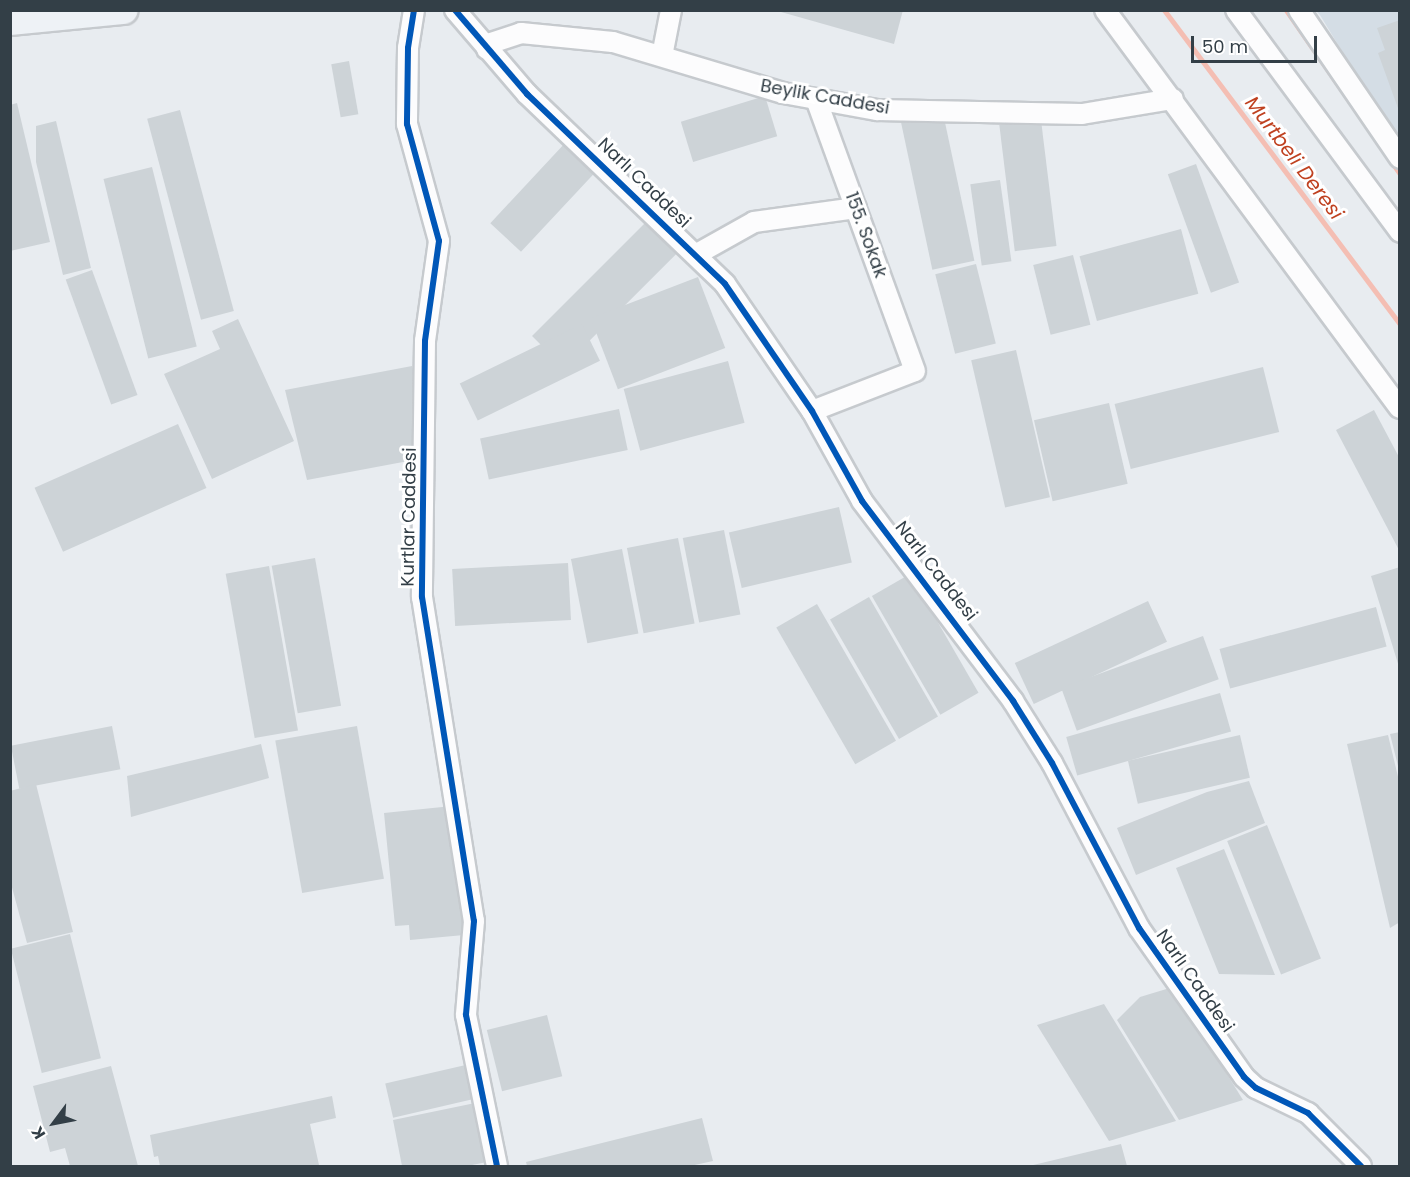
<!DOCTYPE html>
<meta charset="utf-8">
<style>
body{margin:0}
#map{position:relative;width:1410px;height:1177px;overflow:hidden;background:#e8ecf0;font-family:Poppins,sans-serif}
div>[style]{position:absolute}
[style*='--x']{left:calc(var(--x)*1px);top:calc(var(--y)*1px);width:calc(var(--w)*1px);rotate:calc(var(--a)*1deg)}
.residential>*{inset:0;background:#d4dde5}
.stream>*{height:5px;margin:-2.5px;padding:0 2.5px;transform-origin:2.5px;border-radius:2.5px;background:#f4beb3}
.building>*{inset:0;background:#cdd3d7;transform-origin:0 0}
.roads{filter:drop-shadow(2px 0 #c6cace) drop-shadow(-2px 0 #c6cace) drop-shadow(0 2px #c6cace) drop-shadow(0 -2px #c6cace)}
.street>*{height:20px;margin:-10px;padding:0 10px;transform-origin:10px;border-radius:10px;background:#fcfcfd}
.secondary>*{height:27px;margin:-13.5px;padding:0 13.5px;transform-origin:13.5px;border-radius:13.5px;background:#eef2f6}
.cycleway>*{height:6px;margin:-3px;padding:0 3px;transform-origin:3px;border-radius:3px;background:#0057b8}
span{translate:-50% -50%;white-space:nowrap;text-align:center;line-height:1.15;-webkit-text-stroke:6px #fff;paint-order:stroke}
.street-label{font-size:18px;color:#333f47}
.water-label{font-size:20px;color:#bf4120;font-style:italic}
.frame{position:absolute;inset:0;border:12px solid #333f47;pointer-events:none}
.north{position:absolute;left:24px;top:1093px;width:60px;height:60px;-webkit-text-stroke:4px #fff;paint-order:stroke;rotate:238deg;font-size:16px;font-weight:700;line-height:24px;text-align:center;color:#333f47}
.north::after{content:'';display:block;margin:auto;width:21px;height:27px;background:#333f47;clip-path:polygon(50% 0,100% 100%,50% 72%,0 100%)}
.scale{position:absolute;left:1191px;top:36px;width:126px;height:27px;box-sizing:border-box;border:3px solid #333f47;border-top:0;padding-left:8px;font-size:18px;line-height:21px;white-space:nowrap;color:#333f47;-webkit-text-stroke:4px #fff;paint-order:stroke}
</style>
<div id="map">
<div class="residential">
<i style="clip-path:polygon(1316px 11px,1399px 11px,1399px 145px,1320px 15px)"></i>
</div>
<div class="stream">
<i style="--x:1164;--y:10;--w:393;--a:53.1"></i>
<i style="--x:1286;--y:10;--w:200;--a:55.2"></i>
</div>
<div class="building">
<i style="clip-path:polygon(774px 10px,903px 10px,894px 44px)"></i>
<i style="clip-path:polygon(1400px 20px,1400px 111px,1399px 111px,1378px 53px,1385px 50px,1377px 28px)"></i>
<i style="left:349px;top:61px;width:54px;height:18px;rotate:80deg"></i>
<i style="left:765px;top:96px;width:42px;height:88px;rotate:73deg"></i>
<i style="clip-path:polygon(17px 103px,50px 242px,10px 251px,10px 105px)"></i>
<i style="left:180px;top:110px;width:208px;height:34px;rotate:75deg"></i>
<i style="left:943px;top:113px;width:151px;height:43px;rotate:78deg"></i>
<i style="left:1041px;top:120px;width:127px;height:42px;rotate:83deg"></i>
<i style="clip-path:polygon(56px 121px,91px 268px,63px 275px,36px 162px,36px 126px)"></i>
<i style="left:566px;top:142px;width:42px;height:111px;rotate:43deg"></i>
<i style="left:1196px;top:164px;width:126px;height:30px;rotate:70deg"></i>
<i style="left:152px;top:167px;width:185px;height:50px;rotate:76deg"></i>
<i style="left:1000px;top:180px;width:82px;height:30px;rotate:82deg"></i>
<i style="left:648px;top:220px;width:44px;height:164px;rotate:45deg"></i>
<i style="left:1181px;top:229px;width:67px;height:105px;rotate:75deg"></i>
<i style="left:1073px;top:255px;width:72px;height:41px;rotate:76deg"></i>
<i style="left:976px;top:264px;width:82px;height:42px;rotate:76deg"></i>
<i style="left:92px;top:270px;width:133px;height:28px;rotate:70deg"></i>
<i style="left:698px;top:277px;width:76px;height:115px;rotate:69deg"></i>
<i style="clip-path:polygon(238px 319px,294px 441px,212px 479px,164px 374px,220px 349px,212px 331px)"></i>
<i style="left:582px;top:324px;width:41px;height:136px;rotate:64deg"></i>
<i style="left:1016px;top:350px;width:151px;height:46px;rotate:77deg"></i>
<i style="left:728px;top:361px;width:64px;height:108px;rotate:75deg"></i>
<i style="clip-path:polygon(412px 366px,421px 413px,419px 459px,307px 480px,285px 390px)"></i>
<i style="left:1263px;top:367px;width:67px;height:153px;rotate:76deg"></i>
<i style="left:1109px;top:403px;width:83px;height:77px;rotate:77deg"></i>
<i style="left:619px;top:409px;width:42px;height:142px;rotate:78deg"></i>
<i style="clip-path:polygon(1374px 410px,1400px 459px,1400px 552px,1336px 430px)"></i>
<i style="left:178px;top:424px;width:70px;height:157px;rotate:66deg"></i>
<i style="left:839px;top:507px;width:57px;height:113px;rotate:77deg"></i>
<i style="left:724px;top:530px;width:86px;height:42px;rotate:79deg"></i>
<i style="left:678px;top:538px;width:87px;height:52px;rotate:79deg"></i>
<i style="left:622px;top:549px;width:86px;height:52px;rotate:79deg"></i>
<i style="left:315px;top:558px;width:150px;height:44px;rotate:80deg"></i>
<i style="left:568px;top:563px;width:57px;height:116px;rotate:87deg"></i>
<i style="left:269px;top:566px;width:167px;height:44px;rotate:80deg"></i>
<i style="clip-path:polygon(1400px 567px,1400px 667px,1399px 667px,1371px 576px)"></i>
<i style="left:910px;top:574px;width:137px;height:44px;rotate:60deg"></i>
<i style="left:869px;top:597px;width:138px;height:45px;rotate:60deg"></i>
<i style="left:1148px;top:601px;width:45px;height:147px;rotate:65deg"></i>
<i style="left:817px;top:604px;width:158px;height:47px;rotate:60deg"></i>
<i style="left:1376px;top:607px;width:41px;height:162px;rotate:75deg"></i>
<i style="left:1203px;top:636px;width:46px;height:151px;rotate:70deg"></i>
<i style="left:1220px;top:693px;width:40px;height:160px;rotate:74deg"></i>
<i style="left:112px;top:726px;width:44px;height:103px;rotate:79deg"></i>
<i style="left:357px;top:726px;width:155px;height:83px;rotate:80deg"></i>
<i style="clip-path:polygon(1400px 732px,1400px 770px,1399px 770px,1390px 734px)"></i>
<i style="left:1240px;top:735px;width:44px;height:115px;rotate:77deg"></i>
<i style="clip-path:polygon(1388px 735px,1400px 785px,1400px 922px,1390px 928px,1347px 744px)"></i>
<i style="clip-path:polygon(261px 744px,269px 778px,131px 817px,127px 776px)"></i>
<i style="clip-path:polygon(1249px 781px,1265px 823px,1136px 875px,1117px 828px,1207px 792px)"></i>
<i style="clip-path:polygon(36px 784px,73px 932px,27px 943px,10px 880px,10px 791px)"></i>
<i style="clip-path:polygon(452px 806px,464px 935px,410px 940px,409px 925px,395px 926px,384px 813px)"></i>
<i style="left:1267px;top:825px;width:144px;height:43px;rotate:68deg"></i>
<i style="clip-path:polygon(1224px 849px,1275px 975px,1219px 974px,1176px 868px)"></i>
<i style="left:70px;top:934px;width:128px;height:61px;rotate:76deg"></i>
<i style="clip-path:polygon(1173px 987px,1243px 1100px,1179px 1120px,1117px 1020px,1140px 997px)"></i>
<i style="clip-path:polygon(1104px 1004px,1176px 1121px,1109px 1141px,1037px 1025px)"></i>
<i style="left:547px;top:1015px;width:63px;height:62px;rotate:76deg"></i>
<i style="left:470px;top:1064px;width:35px;height:87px;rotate:77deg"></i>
<i style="clip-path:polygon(111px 1066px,138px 1166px,70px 1166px,65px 1148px,50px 1152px,33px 1086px)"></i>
<i style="clip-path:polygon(332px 1096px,336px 1118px,310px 1124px,319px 1165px,160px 1166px,158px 1156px,154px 1157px,150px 1135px)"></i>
<i style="clip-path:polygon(480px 1102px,492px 1161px,467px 1166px,402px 1166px,393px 1120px)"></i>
<i style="clip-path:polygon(702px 1118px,713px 1161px,690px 1166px,527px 1166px,526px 1162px)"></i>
<i style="clip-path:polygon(1121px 1144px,1127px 1166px,1029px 1166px)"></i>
</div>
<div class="roads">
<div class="street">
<i style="--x:414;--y:10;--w:38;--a:99"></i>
<i style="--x:408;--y:48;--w:76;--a:90.8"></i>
<i style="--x:407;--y:124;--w:121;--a:74.7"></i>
<i style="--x:439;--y:241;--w:101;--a:98"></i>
<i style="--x:425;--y:341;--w:256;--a:90.7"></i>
<i style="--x:422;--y:597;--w:328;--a:80.9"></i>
<i style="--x:474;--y:921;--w:94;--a:94.9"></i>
<i style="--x:466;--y:1015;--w:154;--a:78.4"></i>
<i style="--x:455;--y:10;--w:111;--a:49.4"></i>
<i style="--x:527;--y:94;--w:274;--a:43.8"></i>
<i style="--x:725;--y:284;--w:154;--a:55.6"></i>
<i style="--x:812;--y:411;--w:103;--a:60.9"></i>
<i style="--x:862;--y:501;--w:251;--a:52.9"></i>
<i style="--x:1013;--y:701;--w:73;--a:57.8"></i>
<i style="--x:1052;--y:763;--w:187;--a:62.2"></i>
<i style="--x:1139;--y:928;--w:182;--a:54.8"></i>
<i style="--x:1244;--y:1077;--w:16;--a:43"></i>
<i style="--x:1256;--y:1088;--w:58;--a:25.7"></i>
<i style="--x:1308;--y:1113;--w:75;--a:45"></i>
<i style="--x:1105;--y:10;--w:495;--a:53.5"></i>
<i style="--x:1236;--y:10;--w:276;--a:53.5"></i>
<i style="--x:1299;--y:10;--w:179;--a:55.7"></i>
<i style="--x:487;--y:49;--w:7;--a:-56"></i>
<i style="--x:491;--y:43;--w:32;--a:-18"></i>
<i style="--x:521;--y:33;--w:92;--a:5.6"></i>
<i style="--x:613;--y:42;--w:177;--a:16.7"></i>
<i style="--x:783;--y:93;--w:96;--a:10.3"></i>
<i style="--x:877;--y:110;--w:205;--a:1.1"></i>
<i style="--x:1082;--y:114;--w:92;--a:-9.4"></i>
<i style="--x:662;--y:56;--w:47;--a:-78.9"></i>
<i style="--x:697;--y:254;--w:65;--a:-29.3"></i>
<i style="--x:754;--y:222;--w:103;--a:-7.8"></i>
<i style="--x:812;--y:411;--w:110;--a:-21.2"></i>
<i style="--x:915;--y:371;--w:289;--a:-110"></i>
</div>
<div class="secondary">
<i style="--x:10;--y:21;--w:114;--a:-5.6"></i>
</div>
</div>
<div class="cycleway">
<i style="--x:414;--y:10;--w:38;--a:99"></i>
<i style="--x:408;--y:48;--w:76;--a:90.8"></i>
<i style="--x:407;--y:124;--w:121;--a:74.7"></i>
<i style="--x:439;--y:241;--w:101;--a:98"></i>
<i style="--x:425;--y:341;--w:256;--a:90.7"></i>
<i style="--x:422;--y:597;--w:328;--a:80.9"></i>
<i style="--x:474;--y:921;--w:94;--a:94.9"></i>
<i style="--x:466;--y:1015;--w:154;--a:78.4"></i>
<i style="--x:455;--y:10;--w:111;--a:49.4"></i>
<i style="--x:527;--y:94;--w:274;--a:43.8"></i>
<i style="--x:725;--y:284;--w:154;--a:55.6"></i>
<i style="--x:812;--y:411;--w:103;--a:60.9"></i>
<i style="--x:862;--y:501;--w:251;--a:52.9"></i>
<i style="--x:1013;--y:701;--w:73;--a:57.8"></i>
<i style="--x:1052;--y:763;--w:187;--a:62.2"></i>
<i style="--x:1139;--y:928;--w:182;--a:54.8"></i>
<i style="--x:1244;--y:1077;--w:16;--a:43"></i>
<i style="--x:1256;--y:1088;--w:58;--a:25.7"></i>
<i style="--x:1308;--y:1113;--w:75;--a:45"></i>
</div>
<div class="street-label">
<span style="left:825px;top:97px;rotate:10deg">Beylik Caddesi</span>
<span style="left:644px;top:183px;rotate:44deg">Narlı Caddesi</span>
<span style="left:866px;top:235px;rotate:70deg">155. Sokak</span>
<span style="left:409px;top:517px;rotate:-89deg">Kurtlar Caddesi</span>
<span style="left:936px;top:571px;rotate:52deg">Narlı Caddesi</span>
<span style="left:1195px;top:981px;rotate:55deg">Narlı Caddesi</span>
</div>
<div class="water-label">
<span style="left:1294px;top:158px;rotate:53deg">Murtbeli Deresi</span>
</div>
<div class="frame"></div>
<div class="north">K</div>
<div class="scale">50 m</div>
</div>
